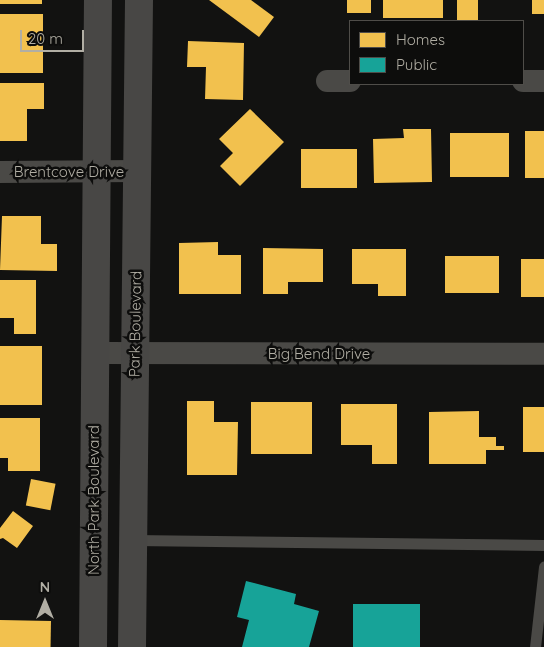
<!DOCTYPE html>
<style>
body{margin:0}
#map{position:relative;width:544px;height:647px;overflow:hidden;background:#121211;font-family:Quicksand,sans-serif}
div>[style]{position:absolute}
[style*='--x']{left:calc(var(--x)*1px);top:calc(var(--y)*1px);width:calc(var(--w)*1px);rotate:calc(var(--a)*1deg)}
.homes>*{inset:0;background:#f2c14e;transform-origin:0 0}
.public>*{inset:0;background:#17a398;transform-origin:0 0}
.service>*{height:11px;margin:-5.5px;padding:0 5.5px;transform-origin:5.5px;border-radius:5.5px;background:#4a4946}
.minor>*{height:22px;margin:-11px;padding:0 11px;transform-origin:11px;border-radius:11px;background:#4a4946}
.secondary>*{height:28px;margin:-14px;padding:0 14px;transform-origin:14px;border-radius:14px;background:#484745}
span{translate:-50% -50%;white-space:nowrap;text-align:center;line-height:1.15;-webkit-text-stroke:5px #0d0d0c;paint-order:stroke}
.street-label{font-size:15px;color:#b1aea4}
.legend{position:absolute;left:349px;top:20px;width:175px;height:65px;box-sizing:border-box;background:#0d0d0c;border:1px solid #4f4d49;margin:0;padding:6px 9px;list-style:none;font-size:15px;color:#b1aea4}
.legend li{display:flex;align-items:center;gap:10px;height:25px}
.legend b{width:25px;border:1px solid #4f4d49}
.north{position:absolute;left:20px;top:577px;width:50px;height:50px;-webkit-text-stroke:4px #0d0d0c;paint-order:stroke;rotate:0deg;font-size:14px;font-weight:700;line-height:20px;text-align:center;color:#b1aea4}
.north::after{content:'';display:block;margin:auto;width:18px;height:22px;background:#b1aea4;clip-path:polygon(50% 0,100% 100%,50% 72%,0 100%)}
.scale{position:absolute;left:20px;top:30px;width:64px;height:22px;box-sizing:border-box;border:2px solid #b1aea4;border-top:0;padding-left:6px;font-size:15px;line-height:18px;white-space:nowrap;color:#b1aea4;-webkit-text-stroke:4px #0d0d0c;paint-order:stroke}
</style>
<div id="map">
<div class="homes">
<i style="left:0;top:0;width:42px;height:4px"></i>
<i style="clip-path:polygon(209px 0,251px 0,274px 17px,259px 37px)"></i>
<i style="left:347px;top:0;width:24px;height:13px"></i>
<i style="left:383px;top:0;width:60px;height:18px"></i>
<i style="left:457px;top:0;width:21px;height:21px"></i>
<i style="left:532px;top:0;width:12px;height:14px"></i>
<i style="left:0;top:14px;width:43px;height:59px"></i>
<i style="clip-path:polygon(188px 41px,244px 43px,243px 100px,205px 99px,206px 67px,187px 67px)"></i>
<i style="clip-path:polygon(0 83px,44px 83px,44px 109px,27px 109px,27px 141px,0 141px)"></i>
<i style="clip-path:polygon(250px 109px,284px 142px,240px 186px,220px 166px,233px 153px,219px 139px)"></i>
<i style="clip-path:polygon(403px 129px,431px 129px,432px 182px,374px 183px,373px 139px,404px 138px)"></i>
<i style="left:525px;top:131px;width:19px;height:47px"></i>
<i style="left:450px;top:133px;width:59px;height:44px"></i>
<i style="left:301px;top:149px;width:56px;height:39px"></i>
<i style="clip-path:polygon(2px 216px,41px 216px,41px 244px,57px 244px,57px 271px,0 270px)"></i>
<i style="clip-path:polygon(218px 242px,218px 255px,241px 255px,241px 294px,179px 294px,179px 243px)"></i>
<i style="clip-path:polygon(263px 248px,323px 249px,323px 282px,288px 282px,288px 294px,263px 294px)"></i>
<i style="clip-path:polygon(352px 249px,406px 249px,406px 296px,378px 296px,378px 284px,352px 284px)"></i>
<i style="left:445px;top:256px;width:54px;height:37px"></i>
<i style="left:521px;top:259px;width:23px;height:38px"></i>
<i style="clip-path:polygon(0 280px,36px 280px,36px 334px,14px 334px,14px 318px,0 318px)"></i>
<i style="left:0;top:346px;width:42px;height:59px"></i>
<i style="clip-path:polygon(187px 401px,214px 401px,214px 422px,238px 422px,237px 475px,187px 475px)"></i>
<i style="left:251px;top:402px;width:61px;height:52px"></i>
<i style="clip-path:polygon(341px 404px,397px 404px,397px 464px,372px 464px,372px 445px,341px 445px)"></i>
<i style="left:523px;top:407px;width:21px;height:45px"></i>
<i style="clip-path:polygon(479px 411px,479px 437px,496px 437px,496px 446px,504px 446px,504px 450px,486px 450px,486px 464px,429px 464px,429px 412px)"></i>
<i style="clip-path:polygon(0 418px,40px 418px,40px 471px,8px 471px,8px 458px,0 458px)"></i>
<i style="left:31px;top:479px;width:25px;height:27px;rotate:11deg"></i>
<i style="clip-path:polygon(13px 511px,33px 526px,17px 548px,3px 538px,0 539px,0 528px)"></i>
<i style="left:0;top:620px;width:51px;height:27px;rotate:1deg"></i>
</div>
<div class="public">
<i style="clip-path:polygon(246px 581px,296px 594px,294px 604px,319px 611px,309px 647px,242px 647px,249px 620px,237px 617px)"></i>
<i style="left:353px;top:604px;width:67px;height:43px"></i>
</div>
<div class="service">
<i style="--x:133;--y:540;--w:411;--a:0.7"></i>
<i style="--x:535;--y:647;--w:81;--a:-83.6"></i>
</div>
<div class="minor">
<i style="--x:327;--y:81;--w:23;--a:0"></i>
<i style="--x:523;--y:81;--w:21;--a:0"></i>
<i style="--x:0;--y:172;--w:137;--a:-0.4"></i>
<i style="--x:95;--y:353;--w:449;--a:0.1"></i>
</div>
<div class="secondary">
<i style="--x:93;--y:647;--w:647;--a:-89.56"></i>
<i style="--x:132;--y:647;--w:647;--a:-89.38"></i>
</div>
<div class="street-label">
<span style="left:69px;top:172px">Brentcove Drive</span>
<span style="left:135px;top:324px;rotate:-89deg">Park Boulevard</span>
<span style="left:319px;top:354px">Big Bend Drive</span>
<span style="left:94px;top:500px;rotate:-90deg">North Park Boulevard</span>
</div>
<ul class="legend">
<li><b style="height:14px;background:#f2c14e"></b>Homes</li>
<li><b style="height:14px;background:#17a398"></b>Public</li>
</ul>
<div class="north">N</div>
<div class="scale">20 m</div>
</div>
